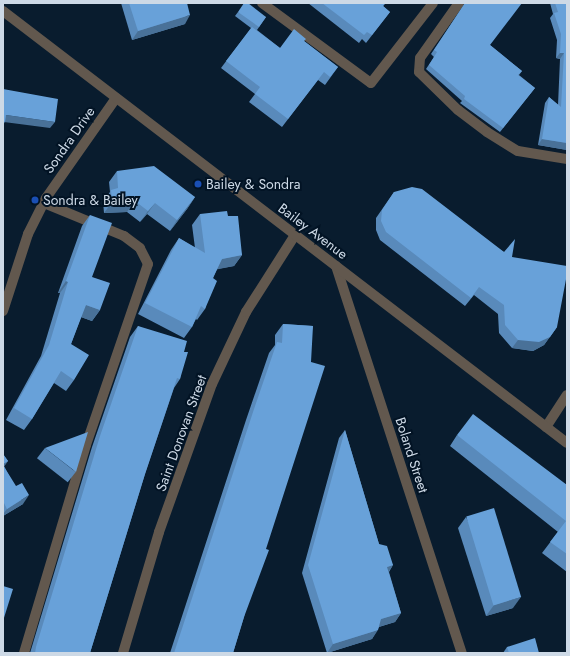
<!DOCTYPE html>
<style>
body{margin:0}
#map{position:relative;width:570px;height:656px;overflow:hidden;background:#091c2e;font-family:Jost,sans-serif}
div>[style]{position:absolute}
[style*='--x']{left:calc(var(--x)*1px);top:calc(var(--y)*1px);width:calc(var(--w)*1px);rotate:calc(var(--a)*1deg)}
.minor>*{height:10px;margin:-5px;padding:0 5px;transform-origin:5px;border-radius:5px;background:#62584e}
.tertiary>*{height:10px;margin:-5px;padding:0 5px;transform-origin:5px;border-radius:5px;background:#62584e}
.wall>*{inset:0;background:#598abb;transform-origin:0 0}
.shaded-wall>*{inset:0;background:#497198}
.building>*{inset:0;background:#68a1d9;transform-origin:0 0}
.dots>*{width:11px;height:11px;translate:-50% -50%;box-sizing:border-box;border:2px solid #021324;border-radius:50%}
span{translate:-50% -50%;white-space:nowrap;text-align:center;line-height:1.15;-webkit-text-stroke:4px #021324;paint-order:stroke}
.street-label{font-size:14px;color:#cdd9e6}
.poi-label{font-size:14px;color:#cdd9e6}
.left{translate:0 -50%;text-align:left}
.frame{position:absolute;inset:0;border:4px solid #cdd9e6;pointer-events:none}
</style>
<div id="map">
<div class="minor">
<i style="--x:262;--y:3;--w:135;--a:36.3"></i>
<i style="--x:371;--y:83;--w:101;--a:-52.2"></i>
<i style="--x:459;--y:3;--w:67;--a:125.3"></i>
<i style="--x:420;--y:58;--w:14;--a:94"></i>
<i style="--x:419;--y:72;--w:54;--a:44.3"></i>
<i style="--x:458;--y:110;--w:36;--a:37"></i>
<i style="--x:487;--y:132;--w:36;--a:32"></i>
<i style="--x:518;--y:151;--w:50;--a:9.3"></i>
<i style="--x:336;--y:266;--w:407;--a:72"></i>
<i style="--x:3;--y:311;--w:81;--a:-72"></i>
<i style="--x:28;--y:234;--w:40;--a:-63.4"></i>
<i style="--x:46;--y:198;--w:122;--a:-55"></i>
<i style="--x:546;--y:427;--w:38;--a:-57"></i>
<i style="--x:24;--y:653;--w:217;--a:-73.4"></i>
<i style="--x:86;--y:445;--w:191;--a:-71.1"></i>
<i style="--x:148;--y:264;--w:18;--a:-117"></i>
<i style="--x:140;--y:248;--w:20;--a:-143"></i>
<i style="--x:124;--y:236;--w:87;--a:-157.6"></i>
<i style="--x:123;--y:653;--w:126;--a:-73.4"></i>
<i style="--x:159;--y:532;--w:157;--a:-70.3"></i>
<i style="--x:212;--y:384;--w:80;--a:-64.7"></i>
<i style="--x:246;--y:312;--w:91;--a:-57.5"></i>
</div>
<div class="tertiary">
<i style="--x:3;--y:11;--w:710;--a:37.45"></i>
</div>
<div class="wall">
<i style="clip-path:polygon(121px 3px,187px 3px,185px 24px,132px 40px)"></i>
<i style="clip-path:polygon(308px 3px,386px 3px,383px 6px,390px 12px,366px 43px,362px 39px,359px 43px)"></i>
<i style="clip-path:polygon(465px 3px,490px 45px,522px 71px,519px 75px,535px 88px,500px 132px,460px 103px,462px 101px,426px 69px,434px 57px,431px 54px)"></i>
<i style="clip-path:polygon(550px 3px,567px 3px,567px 150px,538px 145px,545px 103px,549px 97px,558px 105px,560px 59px,556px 58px,557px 40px,550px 18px,553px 14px)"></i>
<i style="clip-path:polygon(238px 12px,266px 17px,257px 30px,280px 48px,304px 41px,338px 67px,325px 85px,318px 80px,282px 127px,249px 102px,255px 94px,221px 68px,251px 28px,235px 16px)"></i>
<i style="clip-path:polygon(117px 171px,195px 197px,187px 209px,170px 231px,147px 214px,140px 222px,127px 212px,104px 213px,103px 201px,110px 192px,109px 182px)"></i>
<i style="clip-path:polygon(394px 192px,504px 252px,512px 257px,557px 327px,544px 345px,533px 351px,512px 348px,499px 333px,498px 314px,474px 295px,465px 306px,380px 240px,376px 230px,376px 218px)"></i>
<i style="clip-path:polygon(200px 214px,228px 216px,242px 255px,234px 266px,217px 269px,213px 278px,205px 309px,197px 320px,196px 319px,192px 327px,184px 338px,138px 314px,171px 250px,179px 238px,195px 248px,192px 225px)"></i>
<i style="clip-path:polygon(90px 215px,92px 277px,100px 310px,92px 321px,81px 317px,71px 344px,74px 380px,66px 391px,54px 383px,32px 419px,24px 430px,6px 420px,41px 356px,60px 293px,58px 293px,82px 226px)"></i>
<i style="clip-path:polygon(283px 324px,313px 326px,244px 617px,233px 653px,170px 653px,246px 420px,269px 353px,275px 345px,275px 335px)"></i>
<i style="clip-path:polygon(138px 326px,184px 352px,180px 379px,174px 388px,145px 474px,90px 653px,30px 653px,92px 447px,130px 337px)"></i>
<i style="clip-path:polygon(345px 430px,379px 544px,393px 565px,389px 572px,401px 613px,395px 622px,379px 627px,372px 639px,327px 653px,302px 573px,339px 438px)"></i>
<i style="clip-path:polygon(457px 435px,567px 485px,567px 572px,542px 553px,558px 532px,450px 446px)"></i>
<i style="left:45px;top:448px;width:39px;height:13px;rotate:38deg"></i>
<i style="clip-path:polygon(3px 454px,8px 461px,4px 466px,23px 504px,3px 516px)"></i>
<i style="clip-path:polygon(466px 517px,513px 608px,486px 616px,458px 528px)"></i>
<i style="clip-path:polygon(507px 647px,539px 653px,503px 653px)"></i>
</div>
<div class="shaded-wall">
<i style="clip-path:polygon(190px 15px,185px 24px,132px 40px,138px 31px)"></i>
<i style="clip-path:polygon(560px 53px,564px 53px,560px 59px,556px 58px)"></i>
<i style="clip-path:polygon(6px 115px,55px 122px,50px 128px,4px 122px,5px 122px,3px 125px,3px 119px)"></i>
<i style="clip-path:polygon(542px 139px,567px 143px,567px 150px,538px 145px)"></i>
<i style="clip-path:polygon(195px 197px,187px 209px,170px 231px,177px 220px)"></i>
<i style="clip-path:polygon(135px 201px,127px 212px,104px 213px,112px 202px)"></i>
<i style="clip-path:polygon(155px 203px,147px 214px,140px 222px,148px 211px)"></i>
<i style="clip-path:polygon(242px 255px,234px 266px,214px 270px,222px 259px)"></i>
<i style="clip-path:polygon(66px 281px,68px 282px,60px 293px,58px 293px)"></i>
<i style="clip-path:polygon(86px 305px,100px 310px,92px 321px,78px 316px)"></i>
<i style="clip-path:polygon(557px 327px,544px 345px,533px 351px,512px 348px,518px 340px)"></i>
<i style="clip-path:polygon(8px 461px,3px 468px,3px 464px)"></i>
<i style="clip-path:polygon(29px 495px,23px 504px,3px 516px,3px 514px,7px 509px)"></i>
<i style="clip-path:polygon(393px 565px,387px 574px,387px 567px)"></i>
<i style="clip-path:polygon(521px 597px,513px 608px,486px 616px,494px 605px)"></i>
<i style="clip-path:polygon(401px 613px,395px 622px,375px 628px,381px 619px)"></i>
<i style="clip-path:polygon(378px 630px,372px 639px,327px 653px,333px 644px)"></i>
</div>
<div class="building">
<i style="clip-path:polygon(129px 3px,187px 3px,190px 15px,138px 31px)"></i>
<i style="clip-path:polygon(244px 3px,248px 3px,266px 17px,259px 27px,238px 12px)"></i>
<i style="clip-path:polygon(322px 3px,385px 3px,383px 6px,390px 12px,372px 35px,367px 32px,364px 35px)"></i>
<i style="clip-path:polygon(465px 3px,522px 3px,490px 45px,522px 71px,518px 75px,535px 88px,503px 128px,464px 99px,465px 96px,429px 65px,437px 52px,434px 50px)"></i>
<i style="clip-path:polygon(555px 3px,567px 3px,567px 143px,542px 139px,549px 97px,561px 107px,564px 53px,560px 53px,561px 34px,554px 13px,558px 12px)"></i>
<i style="clip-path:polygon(252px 27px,280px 48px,294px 29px,306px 39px,304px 41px,338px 67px,330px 77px,324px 72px,288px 119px,255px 94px,260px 87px,226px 61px)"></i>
<i style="clip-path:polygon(3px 89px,58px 99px,55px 122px,6px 115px,5px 122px,3px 121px)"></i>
<i style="clip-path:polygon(154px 166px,195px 197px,177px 220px,155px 203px,148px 211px,135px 201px,112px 202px,111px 190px,118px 188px,117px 171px)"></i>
<i style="clip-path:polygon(412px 187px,422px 189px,504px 252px,515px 239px,512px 257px,567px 266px,567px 274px,557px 327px,550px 337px,539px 342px,518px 340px,505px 325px,504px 305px,479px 287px,471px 298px,386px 232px,381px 221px,382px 210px,394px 192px)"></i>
<i style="clip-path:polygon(227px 211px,228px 216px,238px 216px,242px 255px,222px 259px,213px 278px,217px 281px,205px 309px,201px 306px,192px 327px,145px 303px,179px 238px,205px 253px,200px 214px)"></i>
<i style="clip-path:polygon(90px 215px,112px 223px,92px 277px,110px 283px,100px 310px,86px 305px,71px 344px,89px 355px,74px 380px,61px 371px,32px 419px,14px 408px,49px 345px,68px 282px,66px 281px)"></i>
<i style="clip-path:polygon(283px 324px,313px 326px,311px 362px,325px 366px,266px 549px,269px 550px,244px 617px,233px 653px,174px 653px,254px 409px,277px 342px,282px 343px)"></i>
<i style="clip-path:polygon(138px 326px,187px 341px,184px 352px,188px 352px,180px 379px,177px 378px,145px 474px,90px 653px,35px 653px,36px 647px,100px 436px)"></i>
<i style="clip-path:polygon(473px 414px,567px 485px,567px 554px,550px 542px,566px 521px,457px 435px)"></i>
<i style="clip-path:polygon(345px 430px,379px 544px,387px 546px,393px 565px,387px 567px,401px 613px,381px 619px,378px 630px,333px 644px,308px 565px)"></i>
<i style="clip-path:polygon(88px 432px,76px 472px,45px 448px)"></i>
<i style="clip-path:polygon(3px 454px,8px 461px,3px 464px)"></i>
<i style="clip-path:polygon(3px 465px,16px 486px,22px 483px,29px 495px,7px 509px,4px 503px,3px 503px)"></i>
<i style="left:494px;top:508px;width:93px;height:29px;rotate:73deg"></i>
<i style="clip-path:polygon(3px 586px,13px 589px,3px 621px)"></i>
<i style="clip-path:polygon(535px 638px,539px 653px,509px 653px,507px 647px)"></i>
</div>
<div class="dots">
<i style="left:198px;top:184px;background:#1a4fb4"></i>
<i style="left:35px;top:200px;background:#1a4fb4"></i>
</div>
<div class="street-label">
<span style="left:69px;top:140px;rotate:-55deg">Sondra Drive</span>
<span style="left:313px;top:231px;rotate:37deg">Bailey Avenue</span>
<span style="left:181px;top:433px;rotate:-70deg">Saint Donovan Street</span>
<span style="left:412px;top:455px;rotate:72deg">Boland Street</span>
</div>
<div class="poi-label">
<span class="left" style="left:206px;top:184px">Bailey &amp; Sondra</span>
<span class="left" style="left:43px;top:200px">Sondra &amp; Bailey</span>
</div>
<div class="frame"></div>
</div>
